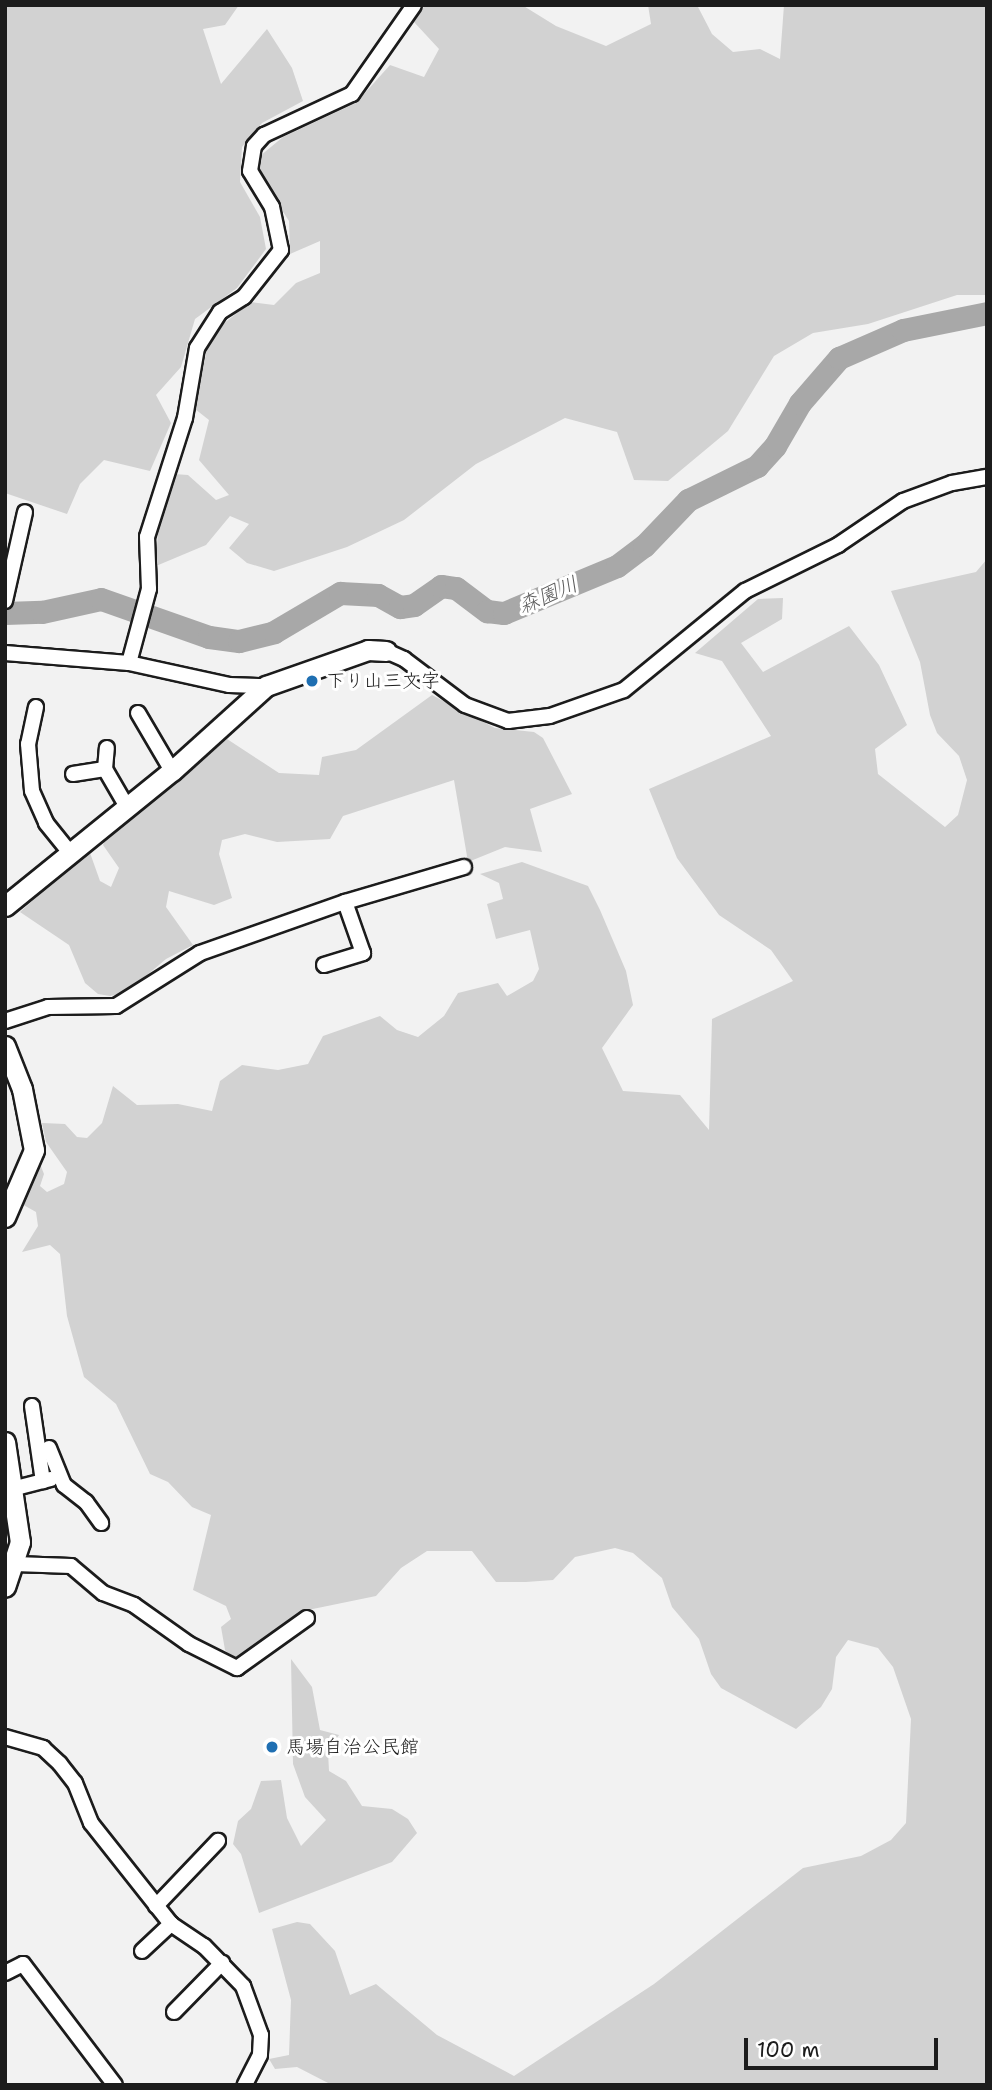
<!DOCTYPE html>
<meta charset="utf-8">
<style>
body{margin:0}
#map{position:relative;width:992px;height:2090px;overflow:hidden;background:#f2f2f2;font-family:"Shantell Sans","Klee One",sans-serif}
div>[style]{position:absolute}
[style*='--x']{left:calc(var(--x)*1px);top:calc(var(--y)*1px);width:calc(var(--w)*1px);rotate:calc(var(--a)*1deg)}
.green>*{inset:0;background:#d2d2d2}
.river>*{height:23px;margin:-11.5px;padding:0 11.5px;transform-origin:11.5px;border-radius:11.5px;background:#a8a8a8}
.roads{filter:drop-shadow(2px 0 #1c1c1c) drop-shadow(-2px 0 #1c1c1c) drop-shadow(0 2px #1c1c1c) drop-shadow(0 -2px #1c1c1c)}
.street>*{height:14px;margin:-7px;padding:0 7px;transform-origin:7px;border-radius:7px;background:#fff}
.secondary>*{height:19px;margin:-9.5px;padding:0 9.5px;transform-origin:9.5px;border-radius:9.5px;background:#fff}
.dots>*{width:19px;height:19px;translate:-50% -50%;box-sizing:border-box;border:4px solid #fff;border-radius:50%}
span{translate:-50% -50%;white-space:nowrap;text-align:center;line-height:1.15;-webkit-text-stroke:6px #fff;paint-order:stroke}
.poi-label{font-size:19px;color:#1c1c1c}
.left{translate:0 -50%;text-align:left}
.water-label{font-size:21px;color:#5b5b5b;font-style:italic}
.frame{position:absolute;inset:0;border:7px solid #1c1c1c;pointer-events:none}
.scale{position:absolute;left:744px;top:2038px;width:194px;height:32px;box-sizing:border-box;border:4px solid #1c1c1c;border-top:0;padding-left:9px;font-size:21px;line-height:24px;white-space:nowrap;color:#1c1c1c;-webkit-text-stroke:5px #fff;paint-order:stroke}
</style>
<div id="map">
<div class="green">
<i style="clip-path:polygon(5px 5px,239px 5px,225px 25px,203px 29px,221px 84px,267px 29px,292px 68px,303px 101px,262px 123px,242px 147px,240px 182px,260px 217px,266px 249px,237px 288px,195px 319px,181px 367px,156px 395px,171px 423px,150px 471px,104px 460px,80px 484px,67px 514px,5px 493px)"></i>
<i style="clip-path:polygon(425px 5px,522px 5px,556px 26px,606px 46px,651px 24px,648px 5px,697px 5px,712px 34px,733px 52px,760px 49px,780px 59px,784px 5px,987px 5px,987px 295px,957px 295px,868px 324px,813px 333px,774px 356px,728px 431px,668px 481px,634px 480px,617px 432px,565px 418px,476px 464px,404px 520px,347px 547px,274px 571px,247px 563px,229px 548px,249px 524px,230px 516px,206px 545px,156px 566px,158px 529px,174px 474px,188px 475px,216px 500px,229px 495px,199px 460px,209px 420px,195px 409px,207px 348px,218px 328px,251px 302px,274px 305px,296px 283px,320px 273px,320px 241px,290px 254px,289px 221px,258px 173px,260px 156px,283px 137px,356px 103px,390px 65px,424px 77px,439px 49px,414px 22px)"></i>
<i style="clip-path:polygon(987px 559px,987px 2085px,332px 2085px,297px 2067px,275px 2069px,269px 2059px,289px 2055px,291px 2000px,272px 1929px,297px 1922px,310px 1924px,335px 1951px,350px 1995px,376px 1984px,437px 2035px,514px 2076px,654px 1984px,803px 1868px,861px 1856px,891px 1840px,906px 1823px,911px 1719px,893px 1667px,878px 1648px,848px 1640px,836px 1657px,832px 1689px,821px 1707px,796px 1729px,721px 1688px,711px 1674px,699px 1639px,672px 1607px,662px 1578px,633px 1553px,615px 1548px,575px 1557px,553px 1580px,526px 1582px,496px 1582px,472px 1551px,427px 1551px,401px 1568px,376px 1596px,303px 1611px,236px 1663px,225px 1650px,221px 1627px,231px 1619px,226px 1606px,193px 1590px,211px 1515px,192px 1507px,168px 1482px,150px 1474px,116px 1404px,84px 1377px,67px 1316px,60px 1254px,50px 1245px,22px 1252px,38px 1226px,36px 1212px,20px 1203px,35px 1167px,40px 1164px,44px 1174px,40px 1186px,47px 1192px,64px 1184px,67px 1172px,46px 1142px,42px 1123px,65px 1124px,77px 1137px,87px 1138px,102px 1123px,113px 1086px,137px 1105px,178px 1104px,212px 1111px,220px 1081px,242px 1065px,278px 1070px,308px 1064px,323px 1036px,380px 1016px,397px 1030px,418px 1037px,444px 1016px,458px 993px,498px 983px,507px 996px,533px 981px,539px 969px,530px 930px,496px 939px,487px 904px,503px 899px,499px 883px,480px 874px,522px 862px,588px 886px,600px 910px,626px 971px,633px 1005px,602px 1048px,623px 1091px,680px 1095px,709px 1130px,712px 1019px,793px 981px,771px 950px,719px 915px,677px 858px,649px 789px,771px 736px,722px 661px,695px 653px,758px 599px,783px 598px,782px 619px,741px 643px,763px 672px,849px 626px,879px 665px,907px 725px,875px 749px,878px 774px,945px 827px,958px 815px,967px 780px,959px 756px,937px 733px,930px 715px,920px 662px,891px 591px,976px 572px)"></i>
<i style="clip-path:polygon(432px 695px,495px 728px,534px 732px,543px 738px,572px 794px,530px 809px,542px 852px,505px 847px,468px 862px,454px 780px,343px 816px,330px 839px,277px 842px,245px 834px,222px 840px,219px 854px,232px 898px,214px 905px,169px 891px,166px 907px,193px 945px,166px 959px,127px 992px,110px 996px,98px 994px,85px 983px,69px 945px,20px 912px,89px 850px,100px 881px,111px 887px,119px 868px,103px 845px,106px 838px,227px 739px,279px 773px,319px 775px,322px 757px,356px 750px)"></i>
<i style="clip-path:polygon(291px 1659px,312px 1687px,320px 1730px,339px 1735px,328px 1752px,329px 1771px,346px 1781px,362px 1806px,392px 1809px,408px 1819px,417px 1833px,392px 1862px,259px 1913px,241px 1854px,233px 1844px,238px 1821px,251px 1809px,261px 1781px,281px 1780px,287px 1818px,301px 1846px,326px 1820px,305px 1797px,293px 1764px)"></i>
</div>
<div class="river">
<i style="--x:5;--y:613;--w:37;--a:-2"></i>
<i style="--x:42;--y:612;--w:60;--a:-12.4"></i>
<i style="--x:101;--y:599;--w:114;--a:19.4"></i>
<i style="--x:209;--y:637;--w:30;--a:8"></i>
<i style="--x:239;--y:641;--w:36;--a:-14"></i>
<i style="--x:274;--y:632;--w:77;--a:-30.6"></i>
<i style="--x:340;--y:593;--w:38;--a:3"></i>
<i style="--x:378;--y:595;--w:25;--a:29"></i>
<i style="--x:400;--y:607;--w:14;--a:-8"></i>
<i style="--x:414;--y:605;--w:33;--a:-35"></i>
<i style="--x:441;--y:586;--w:15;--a:8"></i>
<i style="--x:456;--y:588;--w:39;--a:37"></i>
<i style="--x:487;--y:611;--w:17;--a:7"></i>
<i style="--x:504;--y:613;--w:122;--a:-22.6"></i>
<i style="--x:617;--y:566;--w:34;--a:-37"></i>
<i style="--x:644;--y:546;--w:64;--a:-46.3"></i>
<i style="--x:688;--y:500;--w:77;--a:-26.2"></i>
<i style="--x:757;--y:466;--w:27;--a:-48"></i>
<i style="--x:775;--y:446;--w:50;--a:-59.8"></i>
<i style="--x:800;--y:403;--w:60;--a:-49.1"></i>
<i style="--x:839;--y:358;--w:70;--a:-23.6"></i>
<i style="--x:903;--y:330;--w:86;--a:-11.4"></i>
</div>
<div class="roads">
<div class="street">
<i style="--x:5;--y:601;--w:91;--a:-77.3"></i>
<i style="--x:386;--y:651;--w:20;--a:24"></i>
<i style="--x:404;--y:659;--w:76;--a:37"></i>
<i style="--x:465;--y:705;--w:46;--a:20.4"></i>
<i style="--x:508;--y:721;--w:42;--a:-6.8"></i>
<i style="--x:550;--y:716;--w:78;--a:-19.4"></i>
<i style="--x:624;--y:690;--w:156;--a:-39.3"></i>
<i style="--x:745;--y:591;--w:104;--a:-26.3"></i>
<i style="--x:838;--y:545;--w:78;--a:-34.1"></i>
<i style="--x:903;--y:501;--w:52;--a:-20.2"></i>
<i style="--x:952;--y:483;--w:36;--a:-10"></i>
<i style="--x:5;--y:653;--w:124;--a:4.6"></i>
<i style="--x:129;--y:663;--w:102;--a:12.4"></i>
<i style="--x:229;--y:685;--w:37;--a:2"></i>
<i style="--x:129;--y:663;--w:77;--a:-74.9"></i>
<i style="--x:149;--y:589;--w:52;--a:-92.2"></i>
<i style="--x:147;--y:537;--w:125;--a:-72.3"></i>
<i style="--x:185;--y:418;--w:71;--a:-80.3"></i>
<i style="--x:197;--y:348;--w:43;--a:-57.4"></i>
<i style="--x:220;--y:312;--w:28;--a:-32"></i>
<i style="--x:244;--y:297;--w:60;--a:-51.8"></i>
<i style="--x:281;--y:250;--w:44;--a:-101.8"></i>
<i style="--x:272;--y:207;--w:42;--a:-121.4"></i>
<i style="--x:250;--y:171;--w:25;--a:-81"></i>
<i style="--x:254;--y:146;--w:15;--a:-48"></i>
<i style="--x:264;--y:135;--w:97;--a:-25"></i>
<i style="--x:352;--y:94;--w:108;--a:-55.1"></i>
<i style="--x:36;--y:707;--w:38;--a:102"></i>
<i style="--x:28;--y:744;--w:47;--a:85.1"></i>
<i style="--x:32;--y:791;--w:35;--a:66"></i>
<i style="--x:46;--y:823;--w:38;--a:51"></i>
<i style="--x:138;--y:713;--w:67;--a:59.6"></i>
<i style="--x:105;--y:769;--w:21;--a:-85"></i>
<i style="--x:73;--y:774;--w:32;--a:-9"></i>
<i style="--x:105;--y:769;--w:44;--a:59.9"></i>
<i style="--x:324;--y:965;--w:41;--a:-17.1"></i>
<i style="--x:363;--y:953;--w:54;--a:-109.4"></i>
<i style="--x:5;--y:1021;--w:45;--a:-18"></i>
<i style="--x:48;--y:1007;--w:68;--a:-0.8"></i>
<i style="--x:116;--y:1006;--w:99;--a:-32.2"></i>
<i style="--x:200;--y:953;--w:154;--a:-19.4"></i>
<i style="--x:345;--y:902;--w:124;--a:-16.4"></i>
<i style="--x:32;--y:1406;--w:76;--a:81.7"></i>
<i style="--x:49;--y:1448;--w:40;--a:68"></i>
<i style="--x:64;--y:1485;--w:28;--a:38"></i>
<i style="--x:86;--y:1502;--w:26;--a:54"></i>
<i style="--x:12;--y:1489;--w:40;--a:-14.4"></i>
<i style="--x:15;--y:1564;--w:56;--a:2"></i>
<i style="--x:71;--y:1566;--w:42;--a:40.2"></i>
<i style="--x:103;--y:1593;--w:33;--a:21"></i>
<i style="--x:134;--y:1605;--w:67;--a:35.3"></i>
<i style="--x:189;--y:1644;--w:54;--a:26.6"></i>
<i style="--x:237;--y:1668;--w:86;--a:-35.5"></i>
<i style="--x:5;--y:1737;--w:40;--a:16"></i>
<i style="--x:43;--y:1748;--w:23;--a:43"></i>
<i style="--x:60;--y:1764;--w:24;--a:52"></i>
<i style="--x:75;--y:1783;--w:43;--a:68.2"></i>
<i style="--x:91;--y:1823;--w:129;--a:51.6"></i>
<i style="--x:171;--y:1924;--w:40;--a:34"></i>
<i style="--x:204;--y:1946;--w:56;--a:45.7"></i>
<i style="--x:243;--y:1986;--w:52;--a:69.8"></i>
<i style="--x:261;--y:2035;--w:20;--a:93"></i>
<i style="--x:260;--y:2055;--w:34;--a:117"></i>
<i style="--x:156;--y:1906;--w:90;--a:-46.4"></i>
<i style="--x:142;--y:1951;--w:40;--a:-43"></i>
<i style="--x:5;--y:1973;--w:20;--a:-27"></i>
<i style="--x:23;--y:1964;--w:152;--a:52.8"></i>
<i style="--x:174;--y:2012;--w:69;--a:-45.6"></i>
</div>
<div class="secondary">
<i style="--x:5;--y:906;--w:215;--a:-39"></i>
<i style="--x:172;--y:771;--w:127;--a:-42.1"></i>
<i style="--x:266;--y:686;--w:108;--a:-19.4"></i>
<i style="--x:368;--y:650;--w:18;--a:3"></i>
<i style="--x:5;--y:1046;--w:46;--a:68.4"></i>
<i style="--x:22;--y:1089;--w:62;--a:78.9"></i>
<i style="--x:34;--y:1150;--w:73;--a:113.4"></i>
<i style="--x:5;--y:1442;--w:101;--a:81.5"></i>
<i style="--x:20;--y:1542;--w:47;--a:108.4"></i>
</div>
</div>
<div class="dots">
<i style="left:312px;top:681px;background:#1f6fb2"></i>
<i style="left:272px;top:1747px;background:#1f6fb2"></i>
</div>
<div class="poi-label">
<span class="left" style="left:326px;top:681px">下り山三文字</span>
<span class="left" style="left:286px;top:1747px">馬場自治公民館</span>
</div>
<div class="water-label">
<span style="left:548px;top:595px;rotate:-23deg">森園川</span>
</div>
<div class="frame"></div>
<div class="scale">100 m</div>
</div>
